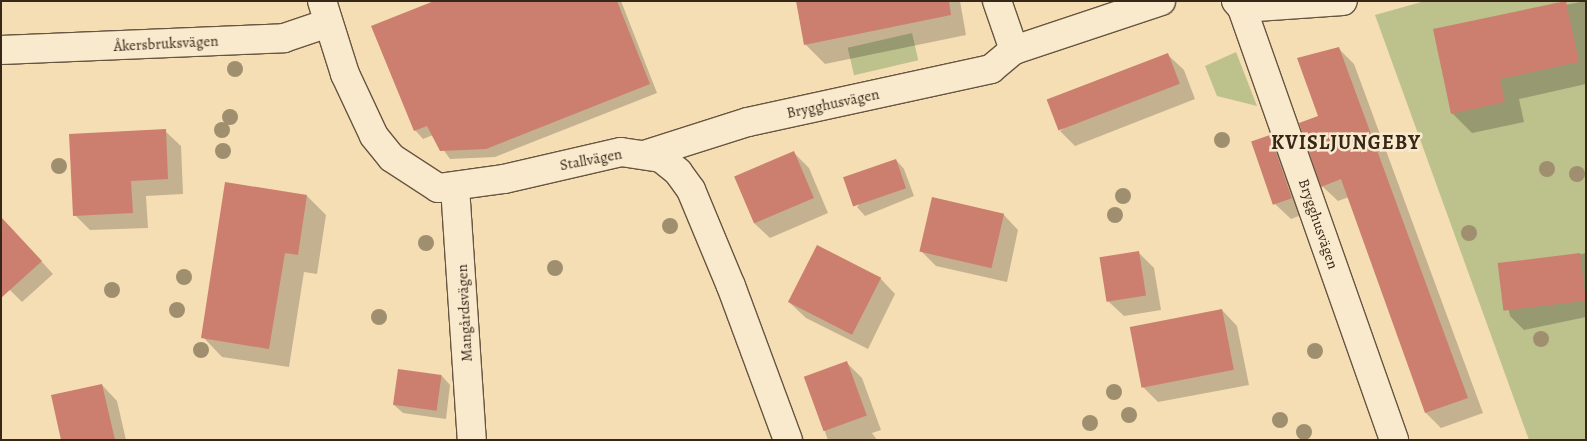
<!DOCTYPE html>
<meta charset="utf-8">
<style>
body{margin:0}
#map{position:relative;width:1587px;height:441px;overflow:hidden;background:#f6deb4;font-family:Alegreya,serif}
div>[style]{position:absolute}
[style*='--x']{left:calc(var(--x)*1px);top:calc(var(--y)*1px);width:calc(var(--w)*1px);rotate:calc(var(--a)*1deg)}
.green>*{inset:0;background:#bdc18c;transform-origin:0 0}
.shadow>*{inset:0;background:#0003}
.building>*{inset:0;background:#cc7f6e;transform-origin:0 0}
.roads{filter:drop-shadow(1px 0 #675540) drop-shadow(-1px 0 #675540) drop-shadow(0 1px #675540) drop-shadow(0 -1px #675540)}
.street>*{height:28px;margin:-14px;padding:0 14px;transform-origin:14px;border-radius:14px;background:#f9eace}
.trees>*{width:16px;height:16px;margin:-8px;border-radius:50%;background:#9f8f6f}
span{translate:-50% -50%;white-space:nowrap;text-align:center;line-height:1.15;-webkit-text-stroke:5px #f9eace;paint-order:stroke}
.street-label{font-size:15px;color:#372719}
.district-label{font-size:20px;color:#372719;font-weight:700;letter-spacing:1px}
.frame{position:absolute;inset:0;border:2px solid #372719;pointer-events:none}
</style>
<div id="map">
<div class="green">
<i style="clip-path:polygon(1425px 1px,1586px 1px,1586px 440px,1529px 440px,1375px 15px)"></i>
<i style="left:912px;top:33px;width:28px;height:66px;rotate:77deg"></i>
<i style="clip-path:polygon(1236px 52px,1257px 106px,1217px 96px,1205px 66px)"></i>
</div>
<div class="shadow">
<i style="clip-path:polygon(437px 1px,621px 1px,657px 93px,495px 157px,450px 159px,433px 135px,423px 139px,415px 130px)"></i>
<i style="clip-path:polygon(797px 1px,960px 1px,966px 35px,825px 64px,805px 44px)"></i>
<i style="clip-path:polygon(1586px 1px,1586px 84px,1519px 99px,1524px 122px,1472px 133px,1453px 114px,1434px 30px)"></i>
<i style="clip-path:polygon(1338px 48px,1354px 64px,1483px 413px,1441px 428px,1426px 413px,1349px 197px,1338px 201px,1322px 186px,1319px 117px)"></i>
<i style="clip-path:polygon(1168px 55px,1184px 70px,1195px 99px,1075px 146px,1060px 131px)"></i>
<i style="clip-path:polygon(165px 131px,181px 146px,183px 194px,146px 196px,148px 228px,90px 230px,75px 215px)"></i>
<i style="clip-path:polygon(1270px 136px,1285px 152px,1307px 213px,1291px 219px,1275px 204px,1252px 143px)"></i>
<i style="clip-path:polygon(794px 153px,809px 168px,828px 213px,770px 238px,754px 223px,735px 178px)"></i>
<i style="clip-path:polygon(896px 160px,904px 169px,914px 196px,865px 216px,857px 207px)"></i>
<i style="clip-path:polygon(307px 196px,326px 215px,317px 274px,304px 272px,289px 367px,222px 357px,203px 337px)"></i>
<i style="clip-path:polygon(1003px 214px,1018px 230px,1007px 282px,936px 266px,921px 251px)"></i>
<i style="clip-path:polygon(9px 226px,53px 274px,22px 302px,10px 290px)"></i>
<i style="clip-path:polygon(1139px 253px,1154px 268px,1161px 310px,1124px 316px,1108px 301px)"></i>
<i style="clip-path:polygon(1586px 253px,1586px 317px,1524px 330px,1510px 316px,1501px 271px)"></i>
<i style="clip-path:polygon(880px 278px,895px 294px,868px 349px,806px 318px,790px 303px)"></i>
<i style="clip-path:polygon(1222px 310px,1237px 326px,1249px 385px,1158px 402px,1143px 387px)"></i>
<i style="clip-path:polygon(847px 363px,862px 378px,881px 430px,872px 433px,877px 440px,828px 440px,806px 378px)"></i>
<i style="clip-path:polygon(442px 376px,450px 385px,446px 419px,403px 413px,394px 405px)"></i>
<i style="clip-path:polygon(102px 385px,117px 401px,126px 440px,62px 440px)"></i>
</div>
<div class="building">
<i style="clip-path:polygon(434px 1px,617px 1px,650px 84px,486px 149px,440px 151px,427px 126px,414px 131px,371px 26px)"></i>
<i style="clip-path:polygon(796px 1px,949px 1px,951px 15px,804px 45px)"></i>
<i style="clip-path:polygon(1566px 1px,1579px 62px,1500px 79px,1505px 102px,1451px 114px,1433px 29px)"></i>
<i style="clip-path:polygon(1339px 47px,1468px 398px,1425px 413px,1341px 179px,1321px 187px,1299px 123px,1318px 116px,1297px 58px)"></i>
<i style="left:1168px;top:53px;width:33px;height:130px;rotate:69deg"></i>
<i style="clip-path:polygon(166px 129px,168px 179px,131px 181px,133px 213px,73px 216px,69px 134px)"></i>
<i style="left:1270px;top:135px;width:67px;height:20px;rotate:71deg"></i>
<i style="left:794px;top:151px;width:51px;height:65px;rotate:67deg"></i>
<i style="left:896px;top:159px;width:31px;height:56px;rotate:71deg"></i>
<i style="clip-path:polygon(225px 182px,307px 195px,298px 255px,285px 253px,269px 349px,201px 338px)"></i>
<i style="left:932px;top:197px;width:74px;height:56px;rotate:13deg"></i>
<i style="clip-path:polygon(1px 217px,42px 261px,1px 298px)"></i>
<i style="left:817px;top:245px;width:72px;height:64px;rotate:27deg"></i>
<i style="left:1139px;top:251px;width:45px;height:40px;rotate:81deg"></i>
<i style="left:1580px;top:253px;width:48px;height:83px;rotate:83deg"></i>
<i style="left:1222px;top:309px;width:62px;height:94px;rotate:79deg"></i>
<i style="left:847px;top:361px;width:58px;height:46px;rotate:70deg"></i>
<i style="left:398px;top:369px;width:44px;height:36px;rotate:8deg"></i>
<i style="clip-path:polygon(102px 384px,115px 440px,61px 440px,51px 395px)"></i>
</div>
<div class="roads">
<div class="street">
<i style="--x:322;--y:1;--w:77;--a:72.5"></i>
<i style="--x:345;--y:74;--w:68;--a:64.9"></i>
<i style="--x:374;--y:136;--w:28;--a:51"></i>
<i style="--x:392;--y:158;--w:55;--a:33.1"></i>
<i style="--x:438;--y:188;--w:67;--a:-7.8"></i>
<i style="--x:504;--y:179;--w:120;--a:-13"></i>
<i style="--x:621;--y:152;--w:40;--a:8.5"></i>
<i style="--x:661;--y:158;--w:22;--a:39"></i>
<i style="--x:678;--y:172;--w:22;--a:54"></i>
<i style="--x:691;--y:190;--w:104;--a:67.4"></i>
<i style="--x:731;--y:286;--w:164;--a:69.7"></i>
<i style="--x:997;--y:1;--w:52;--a:70.9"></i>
<i style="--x:1236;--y:1;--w:9;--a:49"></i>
<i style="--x:1242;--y:8;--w:101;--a:-4"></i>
<i style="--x:1242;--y:8;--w:458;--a:70.6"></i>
<i style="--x:1;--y:50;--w:283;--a:-2.4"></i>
<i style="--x:284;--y:38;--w:46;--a:-18.8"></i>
<i style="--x:647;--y:154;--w:106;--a:-17.6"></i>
<i style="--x:748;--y:122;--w:249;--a:-12.3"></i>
<i style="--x:991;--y:69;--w:30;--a:-40"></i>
<i style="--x:1014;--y:50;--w:155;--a:-18.4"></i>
<i style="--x:455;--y:187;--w:254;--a:86.2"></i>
</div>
</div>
<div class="trees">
<i style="left:235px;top:69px"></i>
<i style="left:230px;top:117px"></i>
<i style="left:222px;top:130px"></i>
<i style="left:1222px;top:140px"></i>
<i style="left:223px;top:151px"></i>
<i style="left:59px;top:166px"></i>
<i style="left:1547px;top:169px"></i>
<i style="left:1577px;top:174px"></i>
<i style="left:1123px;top:196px"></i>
<i style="left:1115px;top:215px"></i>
<i style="left:670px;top:226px"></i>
<i style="left:1469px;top:233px"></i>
<i style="left:426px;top:243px"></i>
<i style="left:555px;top:268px"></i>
<i style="left:184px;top:277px"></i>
<i style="left:112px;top:290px"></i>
<i style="left:177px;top:310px"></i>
<i style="left:379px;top:317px"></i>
<i style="left:1541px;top:339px"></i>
<i style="left:201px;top:350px"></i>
<i style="left:1315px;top:351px"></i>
<i style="left:1114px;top:392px"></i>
<i style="left:1129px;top:415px"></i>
<i style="left:1280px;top:420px"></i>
<i style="left:1090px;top:423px"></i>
<i style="left:1304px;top:432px"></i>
</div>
<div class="street-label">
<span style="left:166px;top:44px;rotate:-3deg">Åkersbruksvägen</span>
<span style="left:833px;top:104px;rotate:-12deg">Brygghusvägen</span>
<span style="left:591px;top:160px;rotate:-11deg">Stallvägen</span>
<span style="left:1318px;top:224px;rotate:71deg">Brygghusvägen</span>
<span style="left:465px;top:313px;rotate:-93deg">Mangårdsvägen</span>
</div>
<div class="district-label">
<span style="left:1346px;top:142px">KVISLJUNGEBY</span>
</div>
<div class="frame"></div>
</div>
